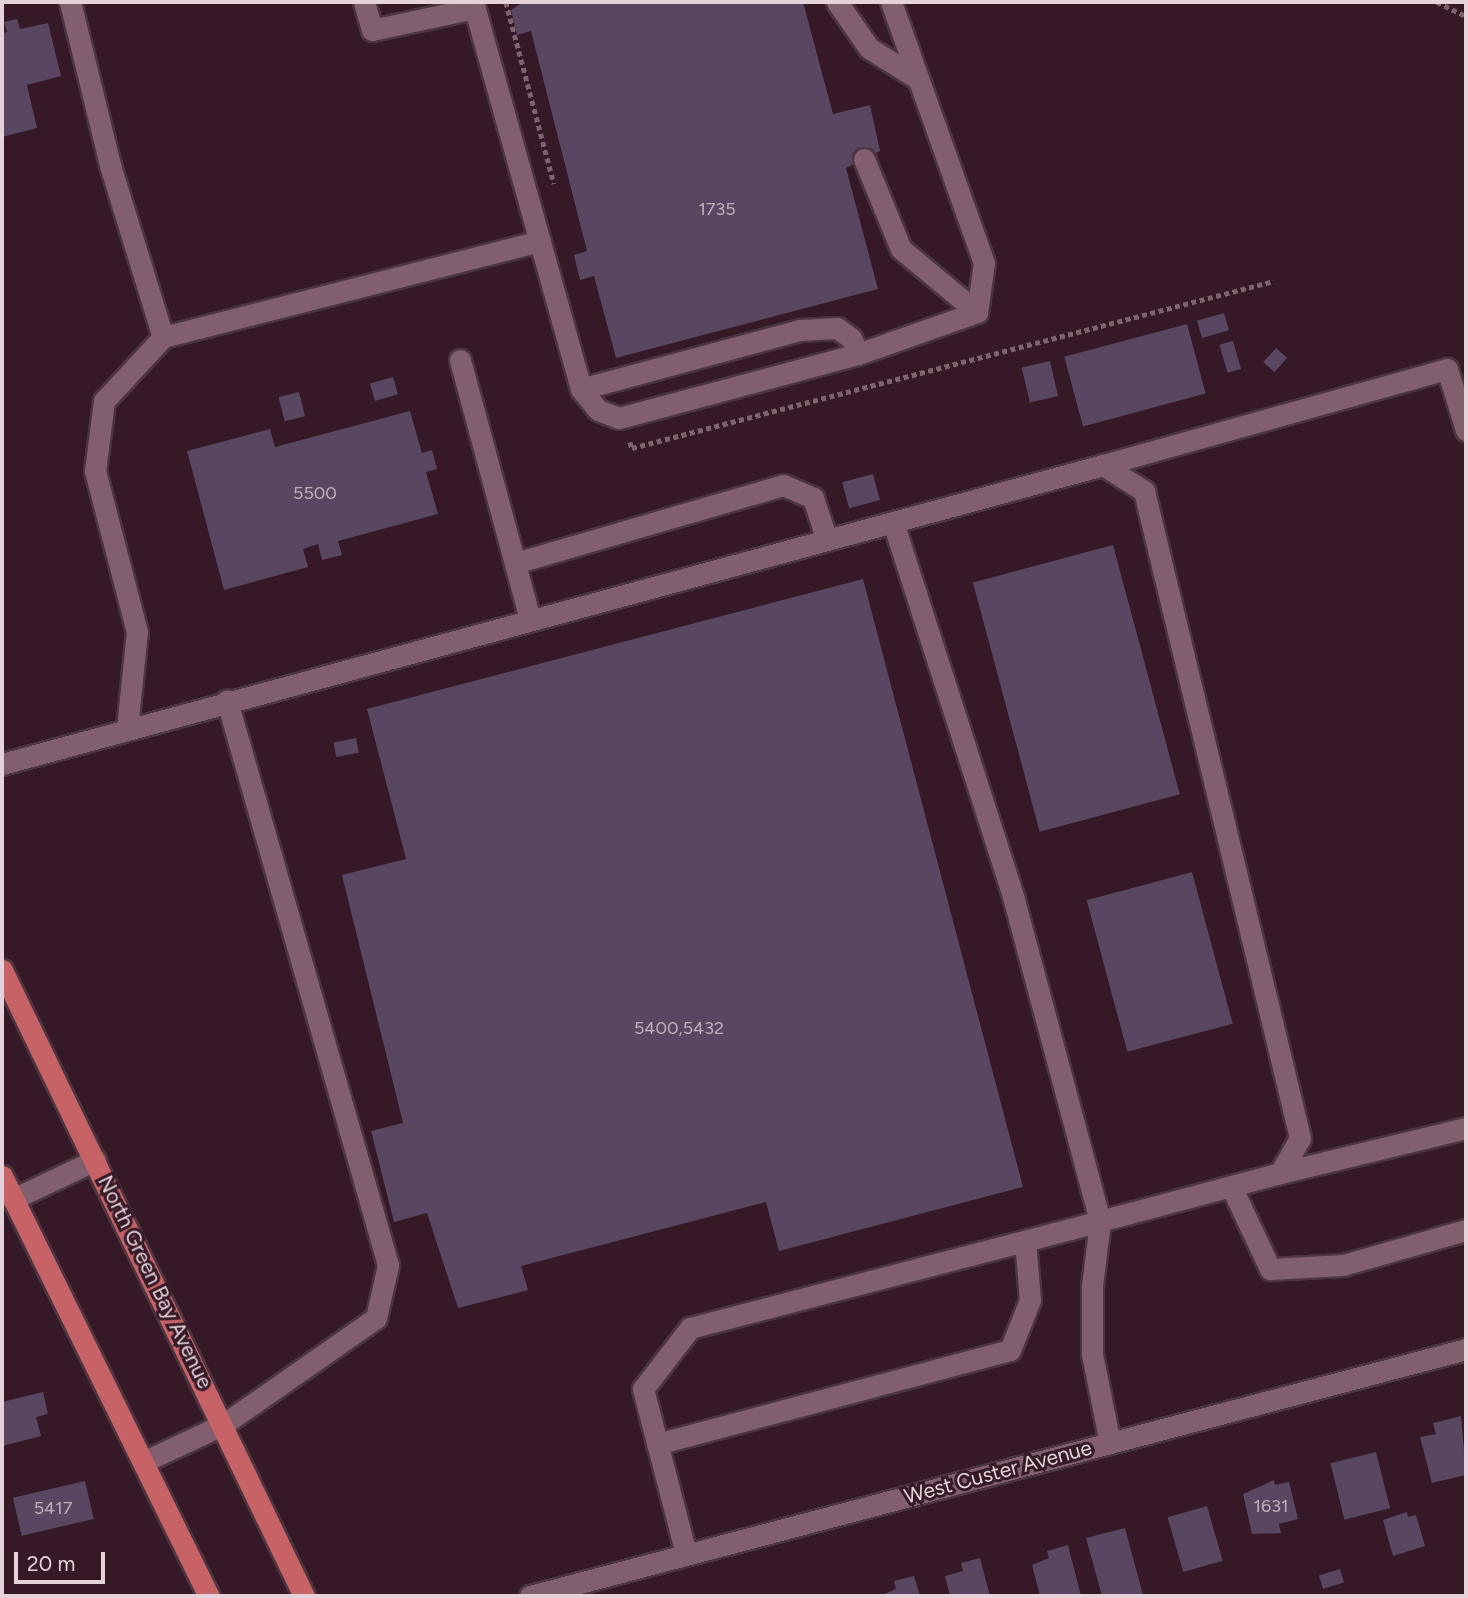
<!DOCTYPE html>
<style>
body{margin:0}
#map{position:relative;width:1468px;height:1598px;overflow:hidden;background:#351927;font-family:Figtree,sans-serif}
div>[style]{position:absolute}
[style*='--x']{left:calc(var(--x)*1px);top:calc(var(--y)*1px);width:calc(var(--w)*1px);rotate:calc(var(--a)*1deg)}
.building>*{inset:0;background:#594661;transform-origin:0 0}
.path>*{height:4.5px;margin-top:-2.25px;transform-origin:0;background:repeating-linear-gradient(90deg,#7c636e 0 5px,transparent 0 8.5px)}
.roads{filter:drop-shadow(2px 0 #4c3540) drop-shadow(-2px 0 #4c3540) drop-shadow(0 2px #4c3540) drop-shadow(0 -2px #4c3540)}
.minor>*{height:21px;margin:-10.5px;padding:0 10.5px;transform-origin:10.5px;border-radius:10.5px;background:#815f6e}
.major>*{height:21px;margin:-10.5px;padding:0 10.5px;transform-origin:10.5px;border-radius:10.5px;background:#c76266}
span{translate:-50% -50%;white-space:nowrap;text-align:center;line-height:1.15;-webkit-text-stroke:6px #351927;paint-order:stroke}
.number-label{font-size:18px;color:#c3afbc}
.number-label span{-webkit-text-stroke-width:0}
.street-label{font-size:21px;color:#e6d2da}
.frame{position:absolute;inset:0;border:4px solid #e6d2da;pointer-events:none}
.scale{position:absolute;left:14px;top:1552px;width:91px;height:32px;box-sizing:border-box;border:4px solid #e6d2da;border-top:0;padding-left:9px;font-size:21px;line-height:24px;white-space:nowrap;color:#e6d2da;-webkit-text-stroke:5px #351927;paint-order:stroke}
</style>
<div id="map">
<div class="building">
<i style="clip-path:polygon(523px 2px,803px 2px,833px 114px,870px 105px,880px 151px,846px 168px,878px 289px,616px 358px,594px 276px,580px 280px,574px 255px,587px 251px,531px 31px,517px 35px,511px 10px)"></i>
<i style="clip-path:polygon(17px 19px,20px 29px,48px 23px,61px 76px,27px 85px,37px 128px,2px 137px,2px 33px,7px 32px,4px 22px)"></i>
<i style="left:1224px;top:313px;width:18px;height:28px;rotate:74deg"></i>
<i style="left:1187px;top:324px;width:72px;height:127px;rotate:75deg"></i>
<i style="left:1233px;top:341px;width:29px;height:14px;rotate:74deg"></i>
<i style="left:1276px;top:348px;width:15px;height:19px;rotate:42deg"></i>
<i style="left:1050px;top:361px;width:36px;height:29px;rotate:77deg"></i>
<i style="left:393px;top:377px;width:18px;height:24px;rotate:74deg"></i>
<i style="left:299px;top:392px;width:25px;height:21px;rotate:76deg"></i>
<i style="clip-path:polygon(410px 411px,422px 453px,432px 450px,437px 469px,426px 472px,438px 514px,338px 541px,342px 555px,322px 560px,318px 544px,303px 549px,308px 567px,224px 590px,187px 451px,270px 429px,275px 447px)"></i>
<i style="left:873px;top:474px;width:27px;height:32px;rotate:75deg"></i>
<i style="left:1113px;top:545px;width:258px;height:145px;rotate:75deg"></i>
<i style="clip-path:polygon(863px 579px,1023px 1187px,779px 1251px,766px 1202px,521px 1266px,528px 1290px,458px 1308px,427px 1213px,394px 1222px,371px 1131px,403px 1123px,342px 875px,406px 859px,367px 709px)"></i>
<i style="left:356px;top:738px;width:15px;height:23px;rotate:79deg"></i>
<i style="left:1192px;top:872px;width:157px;height:109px;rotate:75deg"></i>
<i style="clip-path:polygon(43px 1392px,48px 1414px,36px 1417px,41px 1436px,2px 1446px,2px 1402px)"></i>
<i style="clip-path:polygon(1461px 1416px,1466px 1475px,1432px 1483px,1420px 1437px,1436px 1434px,1433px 1423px)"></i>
<i style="left:1376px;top:1452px;width:58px;height:47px;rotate:76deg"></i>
<i style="clip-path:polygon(1274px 1480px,1275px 1485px,1289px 1482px,1298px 1519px,1279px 1524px,1281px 1533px,1252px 1534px,1243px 1494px)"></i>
<i style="left:85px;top:1481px;width:39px;height:74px;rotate:77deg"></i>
<i style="left:1207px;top:1506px;width:57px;height:41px;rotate:74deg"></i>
<i style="clip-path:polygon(1407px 1512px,1408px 1517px,1416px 1515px,1425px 1546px,1393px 1556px,1383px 1520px)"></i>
<i style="clip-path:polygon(1125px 1528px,1143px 1595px,1102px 1596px,1086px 1538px)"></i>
<i style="clip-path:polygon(1068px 1545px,1081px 1596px,1040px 1596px,1032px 1565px,1049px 1558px,1047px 1551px)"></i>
<i style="clip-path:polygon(980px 1558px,990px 1596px,950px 1596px,945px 1576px,963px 1571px,961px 1563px)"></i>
<i style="left:1340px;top:1569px;width:14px;height:22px;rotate:73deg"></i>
<i style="clip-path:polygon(914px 1576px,920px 1596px,880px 1596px,896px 1589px,894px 1581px)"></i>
</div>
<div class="path">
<i style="--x:506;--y:2;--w:188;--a:75.2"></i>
<i style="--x:1437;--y:2;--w:32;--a:26"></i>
<i style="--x:630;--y:442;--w:6;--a:72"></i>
<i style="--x:632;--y:448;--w:663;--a:-14.58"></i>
</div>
<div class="roads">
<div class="minor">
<i style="--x:70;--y:2;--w:168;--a:76.2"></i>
<i style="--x:110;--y:165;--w:180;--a:72.9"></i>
<i style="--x:364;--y:2;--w:29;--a:74"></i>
<i style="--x:372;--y:30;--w:105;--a:-12.1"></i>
<i style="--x:473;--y:2;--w:402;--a:74.4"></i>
<i style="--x:581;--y:389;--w:27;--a:51"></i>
<i style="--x:598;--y:410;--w:22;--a:21"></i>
<i style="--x:619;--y:418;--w:247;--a:-15"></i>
<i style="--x:858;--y:354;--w:126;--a:-19.4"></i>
<i style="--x:977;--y:312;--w:49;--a:-81.9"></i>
<i style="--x:984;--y:263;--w:277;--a:-109.6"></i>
<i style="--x:837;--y:2;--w:56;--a:55.2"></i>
<i style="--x:869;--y:48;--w:58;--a:32.3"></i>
<i style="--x:864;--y:159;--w:97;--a:67.7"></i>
<i style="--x:901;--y:249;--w:99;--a:39.7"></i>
<i style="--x:460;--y:360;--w:268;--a:74.9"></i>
<i style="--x:581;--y:389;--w:226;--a:-15.1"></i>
<i style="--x:799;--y:330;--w:38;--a:-3"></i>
<i style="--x:837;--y:328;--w:17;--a:36"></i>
<i style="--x:851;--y:338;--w:17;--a:66"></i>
<i style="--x:1103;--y:465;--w:357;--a:-15.6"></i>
<i style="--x:1447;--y:369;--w:64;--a:72.7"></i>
<i style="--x:515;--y:563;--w:279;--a:-16.2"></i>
<i style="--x:783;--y:485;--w:33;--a:23"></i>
<i style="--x:813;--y:498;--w:44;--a:71.6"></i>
<i style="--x:127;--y:728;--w:97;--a:-84.1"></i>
<i style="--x:137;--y:632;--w:166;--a:-104.6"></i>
<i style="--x:95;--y:471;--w:71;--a:-82.7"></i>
<i style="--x:104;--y:401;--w:87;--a:-47.3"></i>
<i style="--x:163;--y:337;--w:389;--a:-14.3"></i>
<i style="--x:2;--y:764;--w:1141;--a:-15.19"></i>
<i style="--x:1103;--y:465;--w:49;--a:32.4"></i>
<i style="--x:1144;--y:491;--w:666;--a:76.44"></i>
<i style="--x:1300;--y:1138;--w:40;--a:119.7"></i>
<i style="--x:1280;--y:1173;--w:186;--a:165.1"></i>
<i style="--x:1100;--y:1221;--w:65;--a:97"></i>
<i style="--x:1092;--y:1286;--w:68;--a:90"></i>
<i style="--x:1092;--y:1354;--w:91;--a:78.6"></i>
<i style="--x:1280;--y:1173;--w:191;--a:-13.6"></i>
<i style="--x:1231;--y:1186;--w:92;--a:64.8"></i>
<i style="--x:1270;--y:1269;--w:73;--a:-3.1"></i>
<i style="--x:1343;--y:1265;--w:128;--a:-15.9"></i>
<i style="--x:13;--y:1199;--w:91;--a:-25.4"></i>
<i style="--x:657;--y:1444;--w:365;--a:-14.9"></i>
<i style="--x:1010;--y:1350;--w:54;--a:-68.2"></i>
<i style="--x:1030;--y:1300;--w:59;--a:-94.8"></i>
<i style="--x:143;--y:1462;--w:89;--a:-25.1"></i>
<i style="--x:224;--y:1424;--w:185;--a:-34.9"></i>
<i style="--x:376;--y:1318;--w:54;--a:-77.2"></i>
<i style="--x:388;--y:1265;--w:587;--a:-105.93"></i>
<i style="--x:686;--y:1554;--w:171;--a:-104.6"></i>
<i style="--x:643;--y:1389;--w:77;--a:-52.4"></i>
<i style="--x:690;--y:1328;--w:424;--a:-14.6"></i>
<i style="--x:1100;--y:1221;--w:333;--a:-105"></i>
<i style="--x:1014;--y:899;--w:396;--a:-107.8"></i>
<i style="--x:530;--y:1596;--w:968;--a:-14.78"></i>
</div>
<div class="major">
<i style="--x:2;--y:970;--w:695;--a:64.25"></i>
<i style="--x:2;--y:1176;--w:468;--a:63.8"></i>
</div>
</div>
<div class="number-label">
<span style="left:717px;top:209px">1735</span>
<span style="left:315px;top:493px">5500</span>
<span style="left:679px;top:1028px">5400,5432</span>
<span style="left:1271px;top:1506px">1631</span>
<span style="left:53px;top:1508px">5417</span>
</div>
<div class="street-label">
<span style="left:155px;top:1282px;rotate:64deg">North Green Bay Avenue</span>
<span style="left:998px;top:1472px;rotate:-15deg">West Custer Avenue</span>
</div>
<div class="frame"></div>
<div class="scale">20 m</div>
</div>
